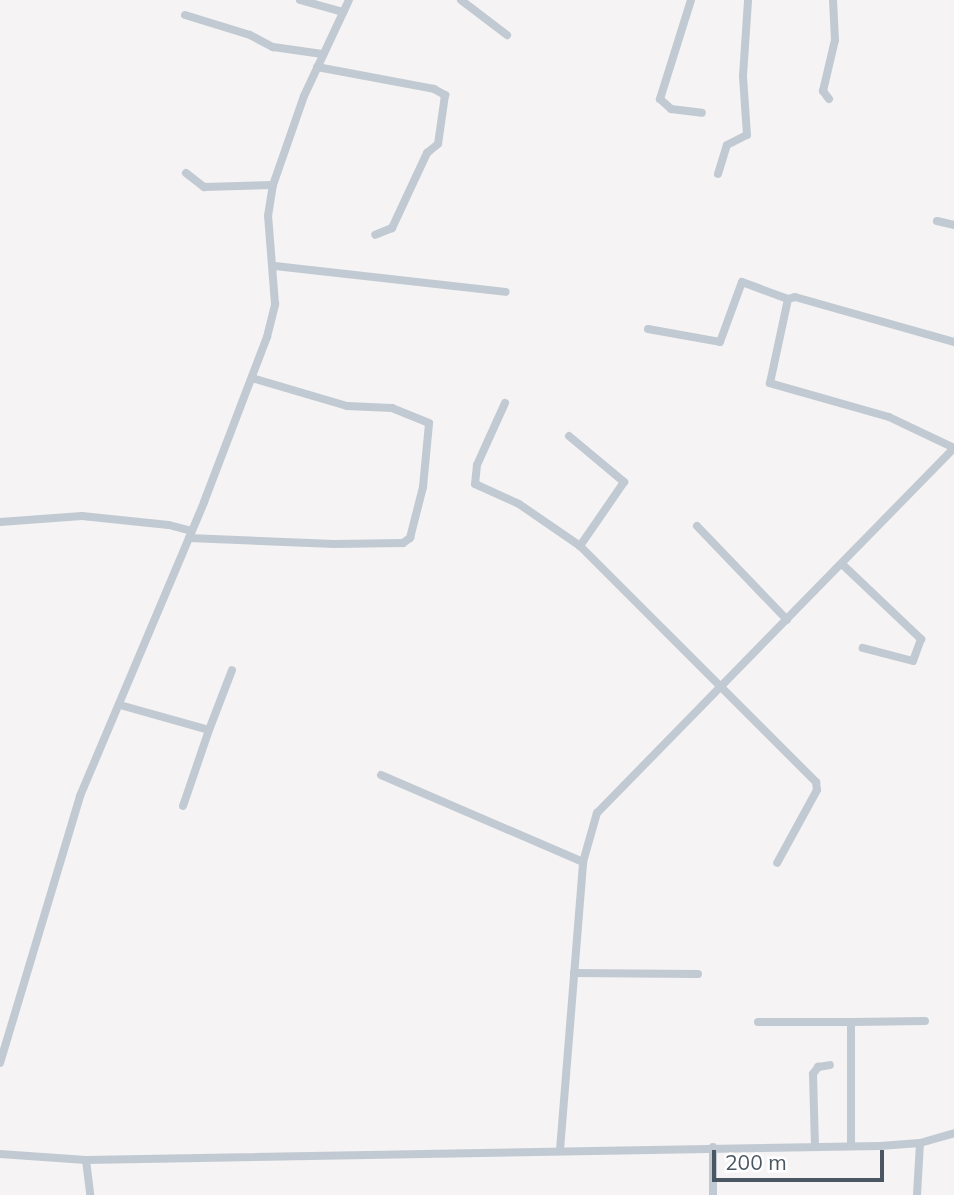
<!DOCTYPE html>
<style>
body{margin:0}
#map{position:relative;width:954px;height:1195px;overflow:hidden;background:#f5f3f3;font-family:Mulish,sans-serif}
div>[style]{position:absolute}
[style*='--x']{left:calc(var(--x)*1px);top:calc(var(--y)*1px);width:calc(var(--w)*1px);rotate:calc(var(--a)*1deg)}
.minor>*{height:8px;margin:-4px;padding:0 4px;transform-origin:4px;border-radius:4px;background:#c1cad2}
span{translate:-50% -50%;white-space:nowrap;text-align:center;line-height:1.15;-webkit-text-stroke:5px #fff;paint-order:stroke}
.scale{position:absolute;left:712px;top:1150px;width:172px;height:32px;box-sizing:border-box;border:4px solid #4a5661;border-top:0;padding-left:9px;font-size:21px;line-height:24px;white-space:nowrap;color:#4a5661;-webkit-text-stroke:5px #fff;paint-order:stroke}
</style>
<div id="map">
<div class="minor">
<i style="--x:300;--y:0;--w:45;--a:15.6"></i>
<i style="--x:461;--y:0;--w:58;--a:37.3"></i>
<i style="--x:691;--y:0;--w:104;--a:107.4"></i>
<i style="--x:660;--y:99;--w:15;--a:42"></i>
<i style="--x:671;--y:109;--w:31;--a:7"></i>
<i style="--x:185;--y:15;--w:68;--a:17.1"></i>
<i style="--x:250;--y:35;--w:26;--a:28"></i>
<i style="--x:273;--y:47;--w:50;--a:8"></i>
<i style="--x:317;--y:67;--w:119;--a:10.6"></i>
<i style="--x:434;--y:89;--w:13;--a:29"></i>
<i style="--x:445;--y:95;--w:49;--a:98.1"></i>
<i style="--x:438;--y:144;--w:14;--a:141"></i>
<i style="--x:427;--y:153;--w:83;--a:115"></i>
<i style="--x:392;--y:228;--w:18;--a:158"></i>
<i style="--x:829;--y:99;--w:10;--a:-127"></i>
<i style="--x:823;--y:91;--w:52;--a:-76.8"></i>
<i style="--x:835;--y:40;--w:40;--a:-92.9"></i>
<i style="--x:186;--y:173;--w:23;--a:38"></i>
<i style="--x:204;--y:187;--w:69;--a:-1.7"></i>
<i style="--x:718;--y:174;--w:30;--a:-73"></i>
<i style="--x:727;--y:145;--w:22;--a:-27"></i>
<i style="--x:747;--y:135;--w:59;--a:-93.9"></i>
<i style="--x:743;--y:76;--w:76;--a:-86.2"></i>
<i style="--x:937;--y:221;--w:17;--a:13"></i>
<i style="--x:275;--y:266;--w:232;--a:6.4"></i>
<i style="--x:648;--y:329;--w:73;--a:10.2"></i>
<i style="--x:720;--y:342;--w:64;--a:-69.9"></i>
<i style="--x:742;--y:282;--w:49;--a:20.3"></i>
<i style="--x:788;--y:299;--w:7;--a:-16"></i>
<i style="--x:795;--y:297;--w:165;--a:15.8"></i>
<i style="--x:505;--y:403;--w:68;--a:114.3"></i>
<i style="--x:477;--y:465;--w:19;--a:96"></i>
<i style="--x:475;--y:484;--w:48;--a:24.4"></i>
<i style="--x:519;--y:504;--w:74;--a:34.5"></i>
<i style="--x:580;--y:546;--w:334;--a:45"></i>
<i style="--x:816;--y:782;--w:8;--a:83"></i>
<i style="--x:817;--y:790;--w:83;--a:118.7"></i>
<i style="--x:569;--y:436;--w:72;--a:39.9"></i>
<i style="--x:624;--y:482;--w:78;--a:124.5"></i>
<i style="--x:0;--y:522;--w:82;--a:-4.2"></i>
<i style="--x:82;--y:516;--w:87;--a:5.9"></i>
<i style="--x:169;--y:525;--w:23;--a:15"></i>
<i style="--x:697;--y:526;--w:130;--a:46.2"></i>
<i style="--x:189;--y:538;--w:145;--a:2.4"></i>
<i style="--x:334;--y:544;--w:69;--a:-0.8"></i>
<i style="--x:403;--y:543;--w:9;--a:-36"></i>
<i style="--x:410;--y:538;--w:53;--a:-75.7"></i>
<i style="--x:423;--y:487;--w:64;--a:-84.6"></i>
<i style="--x:429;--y:423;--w:40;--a:-158"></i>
<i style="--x:392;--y:408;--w:45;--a:-177.5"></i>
<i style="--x:347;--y:406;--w:99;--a:-163.6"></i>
<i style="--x:843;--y:565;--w:108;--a:43.5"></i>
<i style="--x:921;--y:639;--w:23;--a:110"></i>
<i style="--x:913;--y:661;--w:52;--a:-165.4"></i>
<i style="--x:120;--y:705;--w:92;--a:15.7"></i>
<i style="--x:209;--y:730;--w:64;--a:-69"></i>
<i style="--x:381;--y:775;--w:220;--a:23.3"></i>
<i style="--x:183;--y:806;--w:80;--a:-71.1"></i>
<i style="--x:574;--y:973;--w:124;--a:0.5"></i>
<i style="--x:758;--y:1022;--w:93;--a:0"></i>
<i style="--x:0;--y:1063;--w:279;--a:-73.3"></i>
<i style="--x:80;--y:796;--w:319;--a:-67.1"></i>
<i style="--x:204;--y:502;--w:177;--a:-69.1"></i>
<i style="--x:267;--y:337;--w:34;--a:-76"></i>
<i style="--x:275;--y:304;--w:88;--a:-94.5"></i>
<i style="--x:268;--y:216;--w:31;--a:-81"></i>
<i style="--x:273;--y:185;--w:94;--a:-70.8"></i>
<i style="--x:304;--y:96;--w:106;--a:-64.9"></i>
<i style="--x:815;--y:1146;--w:72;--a:-91.6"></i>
<i style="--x:813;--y:1074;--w:9;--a:-54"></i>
<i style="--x:818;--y:1067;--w:12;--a:-9"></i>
<i style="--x:851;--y:1146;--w:124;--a:-90"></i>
<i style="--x:851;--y:1022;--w:74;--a:-0.8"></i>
<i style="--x:713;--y:1147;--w:48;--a:90"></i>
<i style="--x:560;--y:1150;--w:289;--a:-85.4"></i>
<i style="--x:583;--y:862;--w:51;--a:-74.1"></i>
<i style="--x:597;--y:813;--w:511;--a:-45.63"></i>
<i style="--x:954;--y:448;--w:72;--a:-154.5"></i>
<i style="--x:889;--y:417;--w:124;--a:-164.1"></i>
<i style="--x:770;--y:383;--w:86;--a:-77.9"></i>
<i style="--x:0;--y:1154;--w:86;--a:4"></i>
<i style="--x:86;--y:1160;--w:794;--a:-1.01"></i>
<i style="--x:880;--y:1146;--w:40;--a:-4.3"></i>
<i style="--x:920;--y:1143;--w:35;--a:-16"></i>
<i style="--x:86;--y:1160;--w:35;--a:83"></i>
<i style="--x:917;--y:1195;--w:52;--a:-86.7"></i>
</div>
<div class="scale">200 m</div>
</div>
